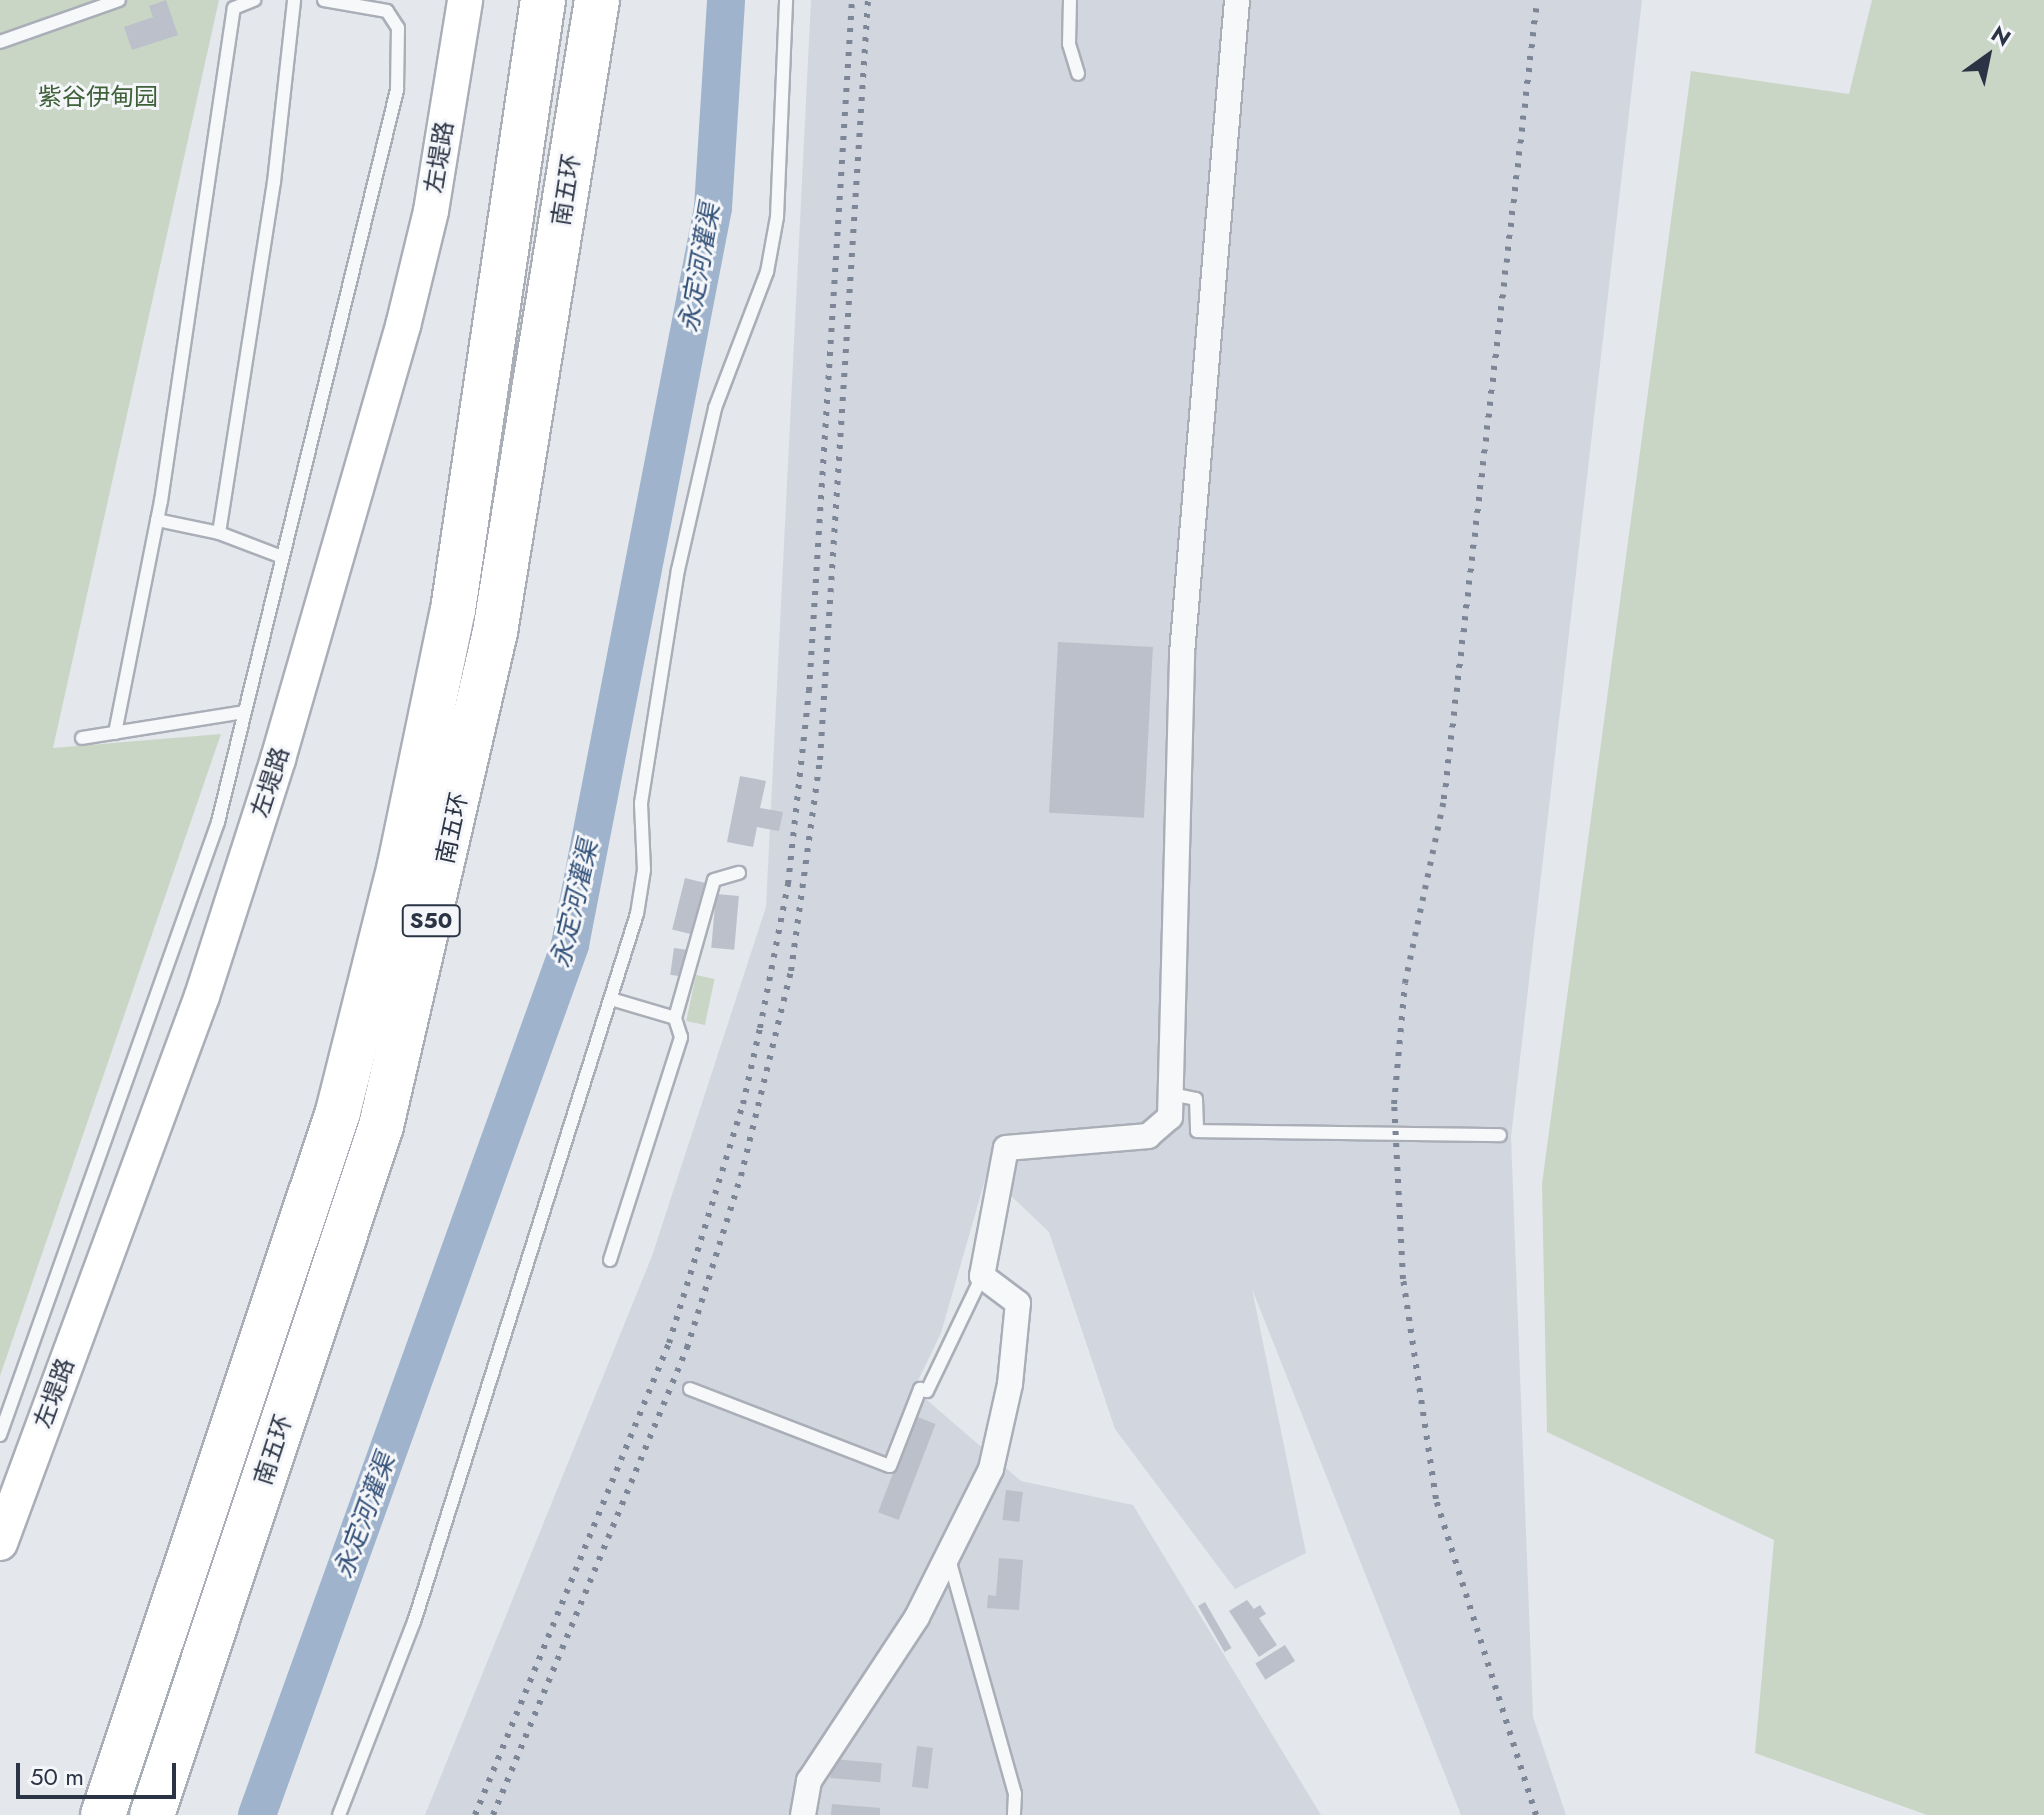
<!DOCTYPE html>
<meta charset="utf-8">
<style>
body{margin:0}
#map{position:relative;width:2044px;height:1815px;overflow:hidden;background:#e4e7ec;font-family:Jost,"Noto Sans SC",sans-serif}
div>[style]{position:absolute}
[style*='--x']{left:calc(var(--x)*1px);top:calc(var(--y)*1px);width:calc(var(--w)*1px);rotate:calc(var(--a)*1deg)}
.built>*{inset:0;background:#d2d6de}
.green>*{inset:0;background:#c9d6c5;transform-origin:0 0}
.river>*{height:38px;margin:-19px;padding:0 19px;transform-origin:19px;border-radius:19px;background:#9fb4cc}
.building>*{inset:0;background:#bbc0ca;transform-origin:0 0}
.roads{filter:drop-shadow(2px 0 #a9aeb7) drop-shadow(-2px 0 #a9aeb7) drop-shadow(0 2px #a9aeb7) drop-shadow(0 -2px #a9aeb7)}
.lane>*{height:12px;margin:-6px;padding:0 6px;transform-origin:6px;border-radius:6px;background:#f7f8fa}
.street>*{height:24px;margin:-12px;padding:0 12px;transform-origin:12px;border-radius:12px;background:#f7f8fa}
.secondary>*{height:34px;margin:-17px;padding:0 17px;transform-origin:17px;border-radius:17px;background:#fff}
.highway>*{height:44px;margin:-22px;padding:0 22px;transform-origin:22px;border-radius:22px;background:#fff}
.rail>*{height:6px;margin-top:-3px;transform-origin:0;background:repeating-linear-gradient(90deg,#7d8696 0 4px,transparent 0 12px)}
span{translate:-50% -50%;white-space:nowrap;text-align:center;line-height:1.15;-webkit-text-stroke:6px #f4f6f9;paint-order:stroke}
.shield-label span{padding:2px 6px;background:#f4f6f9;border:2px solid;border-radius:6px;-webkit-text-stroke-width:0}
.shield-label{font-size:22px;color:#2b3445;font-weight:700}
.park-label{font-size:24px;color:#3f6138}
.street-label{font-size:24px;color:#2b3445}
.water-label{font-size:26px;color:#34527a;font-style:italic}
.north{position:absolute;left:1948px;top:16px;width:80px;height:80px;-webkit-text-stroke:6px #f4f6f9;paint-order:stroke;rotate:33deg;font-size:22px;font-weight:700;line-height:32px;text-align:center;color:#2b3445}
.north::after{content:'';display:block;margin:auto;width:28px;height:36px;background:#2b3445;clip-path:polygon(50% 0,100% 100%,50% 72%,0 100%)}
.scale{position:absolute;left:16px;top:1763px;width:160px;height:36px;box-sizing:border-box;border:4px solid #2b3445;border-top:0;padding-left:10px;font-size:24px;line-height:28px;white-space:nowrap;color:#2b3445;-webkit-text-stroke:6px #f4f6f9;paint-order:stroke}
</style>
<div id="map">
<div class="built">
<i style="clip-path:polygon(811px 0,1642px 0,1511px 1137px,1533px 1717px,1566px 1815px,1461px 1815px,1252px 1289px,1306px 1553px,1235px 1589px,1115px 1429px,1049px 1232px,987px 1173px,941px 1333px,914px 1389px,1021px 1481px,1133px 1505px,1321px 1815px,425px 1815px,652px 1256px,766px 907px)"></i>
</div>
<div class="green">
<i style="clip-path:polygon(0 0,219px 0,53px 748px,221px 734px,0 1376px)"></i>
<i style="clip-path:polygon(1872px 0,2044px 0,2044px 1815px,1927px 1815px,1755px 1753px,1774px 1540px,1547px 1432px,1542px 1184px,1691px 71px,1849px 94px)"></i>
<i style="left:696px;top:975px;width:19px;height:47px;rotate:12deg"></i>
</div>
<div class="river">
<i style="--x:257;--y:1815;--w:925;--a:-70.21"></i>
<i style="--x:570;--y:945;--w:751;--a:-79.02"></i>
<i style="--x:713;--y:208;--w:208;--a:-86.4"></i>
</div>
<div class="building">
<i style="clip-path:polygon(166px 0,178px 35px,132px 50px,124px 27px,153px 17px,149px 6px)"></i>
<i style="left:1058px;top:642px;width:95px;height:171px;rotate:3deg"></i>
<i style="clip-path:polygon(740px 776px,766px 781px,760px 808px,783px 812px,779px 831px,757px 827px,753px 847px,727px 842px)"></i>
<i style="left:685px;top:878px;width:21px;height:53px;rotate:14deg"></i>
<i style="left:716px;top:894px;width:23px;height:54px;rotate:5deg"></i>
<i style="left:674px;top:948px;width:14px;height:27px;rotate:8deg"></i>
<i style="left:915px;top:1416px;width:22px;height:103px;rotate:21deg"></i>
<i style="left:1006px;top:1490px;width:17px;height:30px;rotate:7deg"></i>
<i style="clip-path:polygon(999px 1558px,1023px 1560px,1019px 1610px,987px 1608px,988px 1595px,996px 1596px)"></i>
<i style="clip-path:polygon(1247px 1600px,1254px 1609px,1260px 1605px,1266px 1614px,1259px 1618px,1277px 1645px,1259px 1657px,1229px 1611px)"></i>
<i style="left:1205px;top:1602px;width:53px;height:8px;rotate:60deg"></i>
<i style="left:1285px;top:1645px;width:19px;height:35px;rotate:58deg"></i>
<i style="left:917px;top:1746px;width:16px;height:41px;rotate:7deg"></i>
<i style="left:832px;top:1759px;width:50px;height:19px;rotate:5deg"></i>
<i style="clip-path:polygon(832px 1804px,880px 1808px,880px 1815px,831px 1815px)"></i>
</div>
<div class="roads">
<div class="lane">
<i style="--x:1070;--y:0;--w:44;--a:91.3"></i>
<i style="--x:1069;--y:44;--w:31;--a:73"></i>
<i style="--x:0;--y:42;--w:126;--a:-19.4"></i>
<i style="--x:157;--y:520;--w:63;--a:11.8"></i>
<i style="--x:282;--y:557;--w:67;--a:-159.1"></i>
<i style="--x:219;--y:533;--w:355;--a:-81.1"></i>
<i style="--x:274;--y:182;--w:183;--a:-83.7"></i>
<i style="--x:115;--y:733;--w:237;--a:-78.8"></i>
<i style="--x:161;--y:501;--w:498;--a:-81.6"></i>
<i style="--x:234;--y:8;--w:22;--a:-22"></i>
<i style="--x:82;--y:738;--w:164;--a:-9.1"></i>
<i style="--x:611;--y:999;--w:67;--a:16.5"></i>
<i style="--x:1171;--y:1094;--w:25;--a:11"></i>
<i style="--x:1196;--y:1099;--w:32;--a:88"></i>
<i style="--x:1197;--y:1131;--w:303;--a:0.8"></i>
<i style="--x:610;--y:1260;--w:234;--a:-72.3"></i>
<i style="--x:681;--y:1037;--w:20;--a:-108"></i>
<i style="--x:675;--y:1018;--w:143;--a:-74.2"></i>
<i style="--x:714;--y:880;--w:26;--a:-16"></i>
<i style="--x:690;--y:1389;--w:214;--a:21.1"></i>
<i style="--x:890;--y:1466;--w:83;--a:-68.7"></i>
<i style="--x:920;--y:1389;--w:7;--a:16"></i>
<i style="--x:927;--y:1391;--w:127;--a:-64.4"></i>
<i style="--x:0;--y:1435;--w:651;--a:-70.42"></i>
<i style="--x:218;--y:822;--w:754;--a:-76.26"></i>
<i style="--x:397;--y:90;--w:62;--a:-89.1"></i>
<i style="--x:398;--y:28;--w:20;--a:-123"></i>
<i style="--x:387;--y:11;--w:64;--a:-170.1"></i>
<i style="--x:949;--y:1559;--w:244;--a:74.3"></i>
<i style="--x:1015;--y:1794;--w:21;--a:93"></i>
<i style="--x:339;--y:1815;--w:207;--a:-68.8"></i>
<i style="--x:414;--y:1622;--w:742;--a:-72.52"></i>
<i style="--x:637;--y:914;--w:45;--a:-81"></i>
<i style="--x:644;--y:870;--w:67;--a:-92.6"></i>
<i style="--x:641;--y:803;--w:236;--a:-81"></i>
<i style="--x:678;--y:570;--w:166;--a:-77.1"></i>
<i style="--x:715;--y:408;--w:146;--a:-69.1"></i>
<i style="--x:767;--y:272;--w:56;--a:-79.7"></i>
<i style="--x:777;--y:217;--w:217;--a:-87.6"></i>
</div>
<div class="street">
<i style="--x:803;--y:1815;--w:35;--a:-80"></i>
<i style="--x:809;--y:1781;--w:196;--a:-56.6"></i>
<i style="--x:917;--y:1617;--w:165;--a:-63.4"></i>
<i style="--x:991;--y:1469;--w:87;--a:-77.4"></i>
<i style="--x:1010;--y:1384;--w:81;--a:-84.4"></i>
<i style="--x:1018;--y:1303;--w:45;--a:-143.1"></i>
<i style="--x:982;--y:1276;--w:130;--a:-79.4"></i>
<i style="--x:1006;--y:1148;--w:143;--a:-4.8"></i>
<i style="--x:1148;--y:1136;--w:29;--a:-41"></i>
<i style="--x:1170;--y:1117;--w:463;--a:-88.5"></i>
<i style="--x:1182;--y:654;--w:656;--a:-85.19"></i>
</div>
<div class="secondary">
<i style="--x:0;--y:1543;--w:583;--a:-69.73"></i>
<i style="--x:202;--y:996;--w:249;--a:-72.2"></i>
<i style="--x:278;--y:759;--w:451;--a:-73.9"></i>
<i style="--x:403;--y:326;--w:118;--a:-76.3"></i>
<i style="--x:431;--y:211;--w:214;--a:-80.8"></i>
</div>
<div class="highway">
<i style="--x:103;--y:1815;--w:741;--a:-71.52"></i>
<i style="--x:338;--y:1112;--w:255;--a:-75.9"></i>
<i style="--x:400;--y:865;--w:260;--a:-78.3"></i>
<i style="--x:453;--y:610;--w:617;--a:-81.61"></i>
<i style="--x:152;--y:1815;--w:726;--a:-71.61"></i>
<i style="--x:381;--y:1126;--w:507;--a:-77.01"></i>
<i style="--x:495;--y:632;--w:640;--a:-80.83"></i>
</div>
</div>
<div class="rail">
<i style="--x:475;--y:1815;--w:510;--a:-67.66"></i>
<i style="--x:669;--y:1343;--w:250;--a:-72.8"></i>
<i style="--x:743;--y:1104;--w:78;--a:-77.4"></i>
<i style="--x:760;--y:1028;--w:147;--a:-79"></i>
<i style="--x:788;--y:884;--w:194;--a:-83.8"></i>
<i style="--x:809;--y:691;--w:692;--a:-86.44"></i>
<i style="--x:493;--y:1815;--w:506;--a:-67.44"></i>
<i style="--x:687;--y:1348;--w:180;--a:-72.6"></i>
<i style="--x:741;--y:1176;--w:211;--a:-76.3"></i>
<i style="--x:791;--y:971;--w:213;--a:-82.2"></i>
<i style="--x:820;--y:760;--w:762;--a:-86.39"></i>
<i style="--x:1536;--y:1815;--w:331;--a:-107.6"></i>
<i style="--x:1436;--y:1499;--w:222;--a:-98.5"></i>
<i style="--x:1403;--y:1279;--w:175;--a:-92.9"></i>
<i style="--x:1394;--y:1104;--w:121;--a:-84.8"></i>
<i style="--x:1405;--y:983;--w:188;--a:-78"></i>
<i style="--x:1444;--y:799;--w:804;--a:-83.36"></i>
</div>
<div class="shield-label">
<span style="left:431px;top:921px">S50</span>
</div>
<div class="park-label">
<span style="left:98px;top:97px">紫谷伊甸园</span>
</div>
<div class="street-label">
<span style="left:439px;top:157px;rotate:-81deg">左堤路</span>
<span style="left:566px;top:190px;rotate:-81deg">南五环</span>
<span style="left:270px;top:782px;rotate:-72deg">左堤路</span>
<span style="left:452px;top:828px;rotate:-78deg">南五环</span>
<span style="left:54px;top:1393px;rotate:-70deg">左堤路</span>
<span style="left:273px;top:1450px;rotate:-72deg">南五环</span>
</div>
<div class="water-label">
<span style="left:700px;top:268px;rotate:-80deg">永定河灌渠</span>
<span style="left:575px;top:904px;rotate:-77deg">永定河灌渠</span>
<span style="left:365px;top:1516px;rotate:-70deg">永定河灌渠</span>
</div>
<div class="north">N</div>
<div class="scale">50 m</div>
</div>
